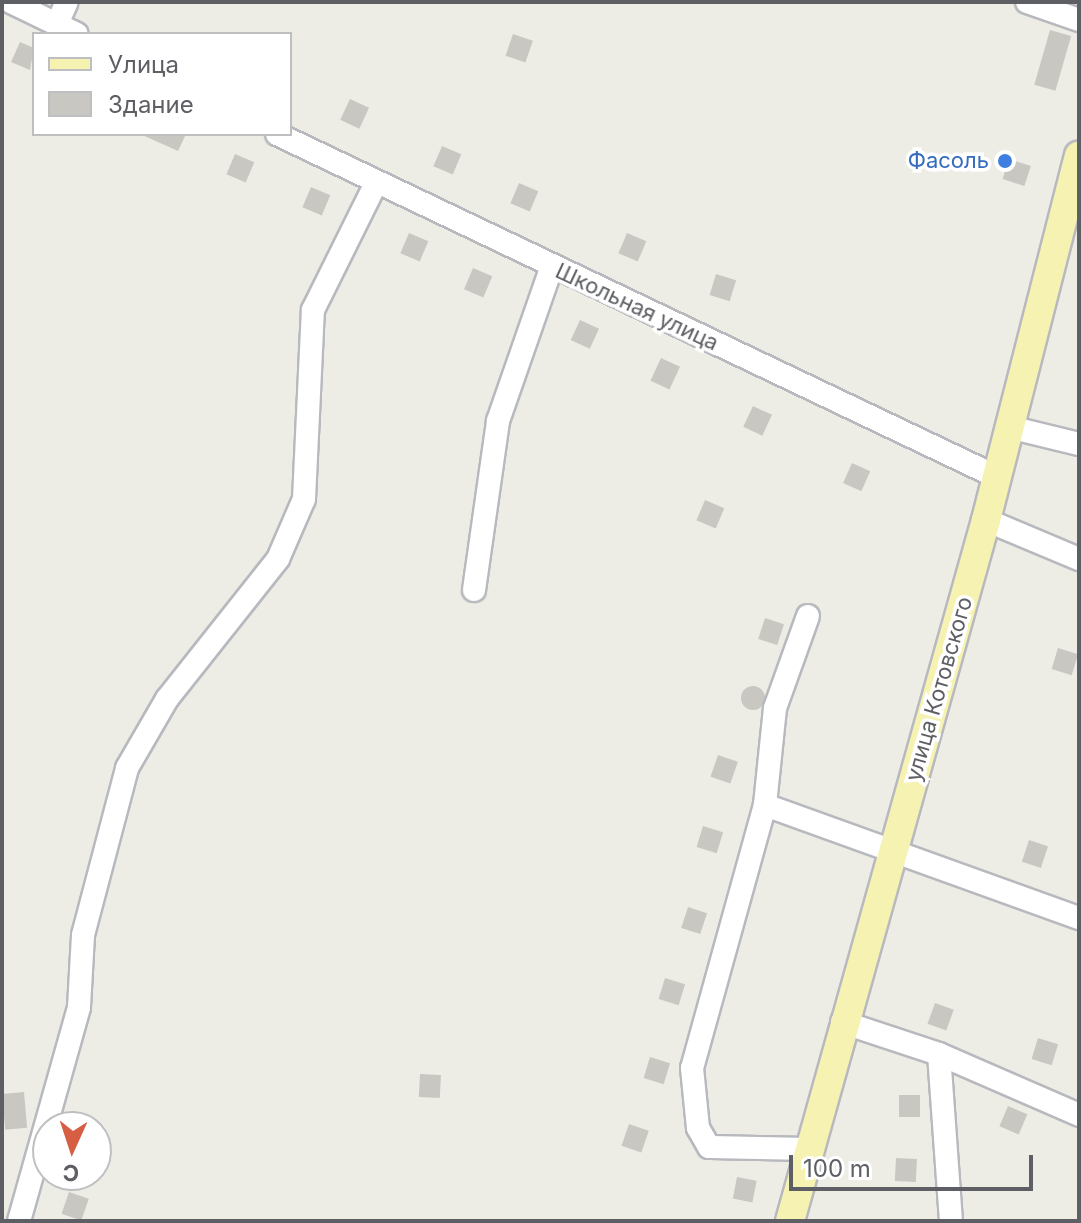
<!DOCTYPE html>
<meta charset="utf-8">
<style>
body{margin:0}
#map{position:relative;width:1081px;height:1223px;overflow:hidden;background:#eeede5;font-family:Inter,sans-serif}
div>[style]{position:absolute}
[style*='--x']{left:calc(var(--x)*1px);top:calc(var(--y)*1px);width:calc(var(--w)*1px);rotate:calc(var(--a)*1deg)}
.building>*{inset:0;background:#c9c7c2;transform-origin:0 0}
.round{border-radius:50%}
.roads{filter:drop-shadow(2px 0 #b7b9be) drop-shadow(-2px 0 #b7b9be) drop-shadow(0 2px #b7b9be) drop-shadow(0 -2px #b7b9be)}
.minor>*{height:22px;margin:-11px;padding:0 11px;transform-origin:11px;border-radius:11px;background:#fff}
.major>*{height:28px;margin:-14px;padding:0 14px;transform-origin:14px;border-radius:14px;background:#f6f2b2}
.dots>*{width:22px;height:22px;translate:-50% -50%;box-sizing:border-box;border:4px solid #fff;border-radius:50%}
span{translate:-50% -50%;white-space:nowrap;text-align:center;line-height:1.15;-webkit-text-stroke:7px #fff;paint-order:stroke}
.shop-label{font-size:22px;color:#366cbe}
.right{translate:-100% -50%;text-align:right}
.street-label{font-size:22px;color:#5d5f64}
.frame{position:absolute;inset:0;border:4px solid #5d5f64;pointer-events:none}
.legend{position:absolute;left:32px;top:32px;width:260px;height:104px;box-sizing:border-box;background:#fff;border:2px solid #bebfc1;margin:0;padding:10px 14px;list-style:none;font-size:24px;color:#5d5f64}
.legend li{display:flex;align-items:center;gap:16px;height:40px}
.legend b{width:40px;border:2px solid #bebfc1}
.north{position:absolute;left:32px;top:1111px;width:80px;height:80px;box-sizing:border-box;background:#fff;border:2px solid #bebfc1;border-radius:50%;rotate:183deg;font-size:22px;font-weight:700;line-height:32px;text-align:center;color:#5d5f64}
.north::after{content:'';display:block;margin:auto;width:28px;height:36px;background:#d65e43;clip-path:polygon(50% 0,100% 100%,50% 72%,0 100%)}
.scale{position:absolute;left:789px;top:1155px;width:244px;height:36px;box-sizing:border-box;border:4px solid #5d5f64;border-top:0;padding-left:10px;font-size:24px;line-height:28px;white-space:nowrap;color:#5d5f64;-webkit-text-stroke:6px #fff;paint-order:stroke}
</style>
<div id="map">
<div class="building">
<i style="left:1050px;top:30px;width:22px;height:57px;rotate:16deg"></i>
<i style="left:513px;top:34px;width:21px;height:23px;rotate:19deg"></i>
<i style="clip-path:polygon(20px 42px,34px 48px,30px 70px,11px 62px)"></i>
<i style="left:350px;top:99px;width:21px;height:23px;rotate:25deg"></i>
<i style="clip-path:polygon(140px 134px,186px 134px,178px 151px)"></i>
<i style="left:442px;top:146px;width:21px;height:22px;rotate:23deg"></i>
<i style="left:235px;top:154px;width:21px;height:22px;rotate:23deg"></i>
<i style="left:1009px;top:159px;width:23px;height:21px;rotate:18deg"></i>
<i style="left:519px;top:183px;width:21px;height:22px;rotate:23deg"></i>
<i style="left:311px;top:187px;width:21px;height:22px;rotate:23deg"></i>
<i style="left:409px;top:233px;width:21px;height:22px;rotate:23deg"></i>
<i style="left:627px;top:233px;width:21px;height:22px;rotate:23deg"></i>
<i style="left:473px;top:268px;width:21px;height:23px;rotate:23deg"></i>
<i style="left:716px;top:274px;width:21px;height:22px;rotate:17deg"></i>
<i style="left:580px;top:320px;width:21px;height:22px;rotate:25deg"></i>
<i style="left:661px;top:358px;width:21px;height:25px;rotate:25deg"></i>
<i style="left:753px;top:406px;width:21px;height:23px;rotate:25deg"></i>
<i style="left:852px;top:463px;width:20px;height:22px;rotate:24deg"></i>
<i style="left:705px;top:500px;width:21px;height:22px;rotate:23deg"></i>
<i style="left:765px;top:618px;width:20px;height:22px;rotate:18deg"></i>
<i style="left:1058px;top:648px;width:21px;height:22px;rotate:17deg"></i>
<i class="round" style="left:741px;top:686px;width:24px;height:24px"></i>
<i style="left:718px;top:755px;width:21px;height:23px;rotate:19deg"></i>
<i style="left:703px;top:826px;width:21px;height:22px;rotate:17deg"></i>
<i style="left:1029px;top:840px;width:20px;height:23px;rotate:18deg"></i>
<i style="left:688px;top:907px;width:20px;height:22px;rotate:18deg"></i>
<i style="left:665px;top:978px;width:21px;height:22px;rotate:17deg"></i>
<i style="left:935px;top:1003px;width:20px;height:22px;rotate:20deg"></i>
<i style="left:1038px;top:1038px;width:21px;height:22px;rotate:17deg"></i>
<i style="left:650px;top:1057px;width:21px;height:22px;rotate:17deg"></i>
<i style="left:420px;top:1074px;width:21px;height:23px;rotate:3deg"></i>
<i style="left:24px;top:1092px;width:36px;height:22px;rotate:85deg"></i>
<i style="left:899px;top:1095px;width:21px;height:22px"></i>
<i style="left:1008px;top:1106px;width:21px;height:22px;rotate:23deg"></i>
<i style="left:629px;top:1124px;width:21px;height:23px;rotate:19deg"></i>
<i style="left:896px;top:1158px;width:21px;height:23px;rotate:3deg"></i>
<i style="left:737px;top:1177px;width:20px;height:22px;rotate:11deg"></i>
<i style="left:69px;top:1192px;width:21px;height:23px;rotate:19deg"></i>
</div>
<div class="roads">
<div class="minor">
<i style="--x:11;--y:2;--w:73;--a:25.9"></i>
<i style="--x:1027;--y:2;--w:55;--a:19.1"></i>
<i style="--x:57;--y:24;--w:24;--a:-66"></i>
<i style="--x:277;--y:134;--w:798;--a:25.47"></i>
<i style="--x:1009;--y:427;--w:72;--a:13.7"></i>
<i style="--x:986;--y:520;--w:101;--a:22.8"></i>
<i style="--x:474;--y:590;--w:171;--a:-81.9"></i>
<i style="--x:498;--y:421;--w:164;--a:-70.8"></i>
<i style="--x:808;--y:616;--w:98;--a:109.7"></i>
<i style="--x:775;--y:708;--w:98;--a:95.9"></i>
<i style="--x:765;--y:805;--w:273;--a:105.5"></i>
<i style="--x:692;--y:1068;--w:60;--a:84.3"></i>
<i style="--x:698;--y:1128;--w:22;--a:60"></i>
<i style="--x:709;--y:1147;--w:100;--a:1.1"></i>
<i style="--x:765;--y:805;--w:334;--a:19.8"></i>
<i style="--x:842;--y:1022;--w:102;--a:18.3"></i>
<i style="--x:939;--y:1054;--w:153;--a:23.5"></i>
<i style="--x:939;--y:1054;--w:167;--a:85.9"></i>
<i style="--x:19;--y:1221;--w:222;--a:-74.3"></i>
<i style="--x:79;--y:1007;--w:72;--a:-86.8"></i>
<i style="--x:83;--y:935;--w:173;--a:-75.2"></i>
<i style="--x:127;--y:768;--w:80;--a:-59.9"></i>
<i style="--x:167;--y:699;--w:179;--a:-51.6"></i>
<i style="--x:278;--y:559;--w:65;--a:-66.6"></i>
<i style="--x:304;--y:499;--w:189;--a:-87.3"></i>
<i style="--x:313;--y:310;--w:142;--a:-63.6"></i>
</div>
<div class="major">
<i style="--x:790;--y:1221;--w:728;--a:-74.38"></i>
<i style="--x:986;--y:520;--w:376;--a:-75.7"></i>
</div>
</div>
<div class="dots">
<i style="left:1005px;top:161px;background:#3f7fe0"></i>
</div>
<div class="shop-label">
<span class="right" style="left:989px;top:161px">Фасоль</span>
</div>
<div class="street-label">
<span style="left:637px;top:307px;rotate:25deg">Школьная улица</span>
<span style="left:939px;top:689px;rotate:-74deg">улица Котовского</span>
</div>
<div class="frame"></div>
<ul class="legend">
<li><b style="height:10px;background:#f6f2b2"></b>Улица</li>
<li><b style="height:22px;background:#c9c7c2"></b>Здание</li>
</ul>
<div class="north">С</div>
<div class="scale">100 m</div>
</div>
